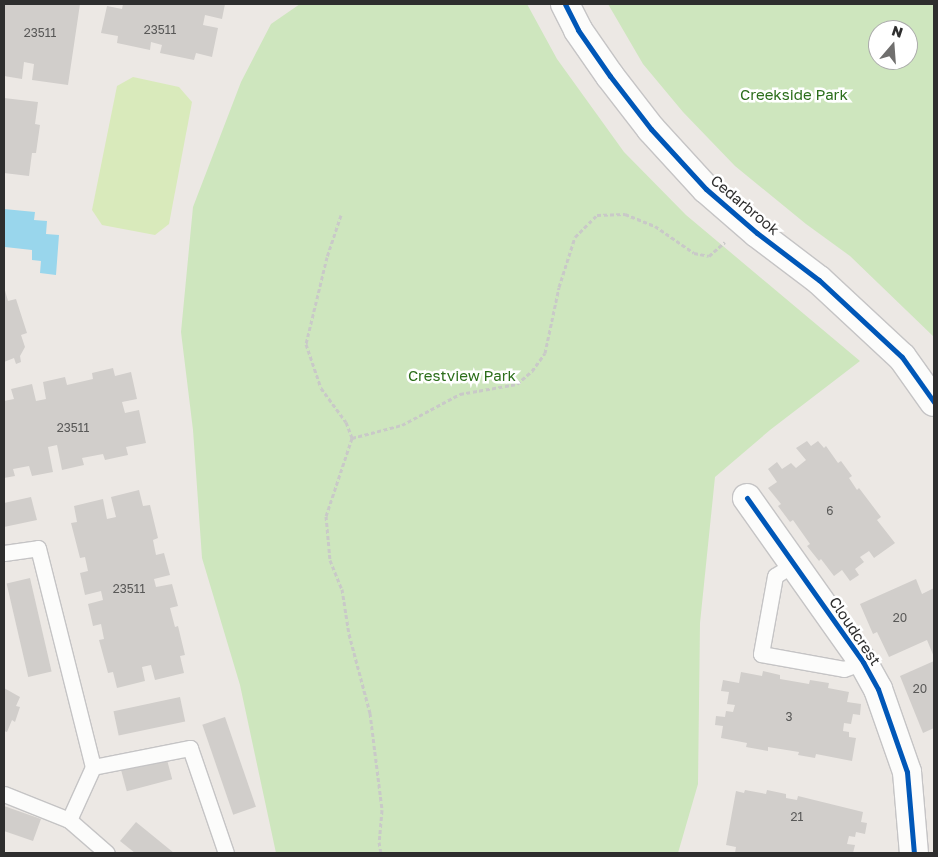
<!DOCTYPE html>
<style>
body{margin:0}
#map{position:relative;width:938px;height:857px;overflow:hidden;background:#ece8e4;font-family:"Golos Text",sans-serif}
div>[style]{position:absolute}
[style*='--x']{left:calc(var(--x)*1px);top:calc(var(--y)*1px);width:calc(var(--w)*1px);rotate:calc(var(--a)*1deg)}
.green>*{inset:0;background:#cee6be}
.pitch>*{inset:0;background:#d9eabb}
.water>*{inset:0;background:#99d6ec}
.building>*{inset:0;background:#d1cecb;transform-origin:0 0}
.path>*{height:3px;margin-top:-1.5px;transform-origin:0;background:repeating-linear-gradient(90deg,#c9c9c8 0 4px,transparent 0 6.5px)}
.roads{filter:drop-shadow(1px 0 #c5c4c5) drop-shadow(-1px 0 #c5c4c5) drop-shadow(0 1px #c5c4c5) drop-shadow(0 -1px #c5c4c5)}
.service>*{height:15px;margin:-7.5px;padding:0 7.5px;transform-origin:7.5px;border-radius:7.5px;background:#fcfcfb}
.minor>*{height:28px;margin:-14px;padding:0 14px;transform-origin:14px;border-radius:14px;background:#fcfcfb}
.tertiary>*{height:28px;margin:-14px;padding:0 14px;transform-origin:14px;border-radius:14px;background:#fcfcfb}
.cycleway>*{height:5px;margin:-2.5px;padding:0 2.5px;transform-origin:2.5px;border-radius:2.5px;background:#0057b8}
span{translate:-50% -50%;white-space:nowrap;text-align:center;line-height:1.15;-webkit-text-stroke:5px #fff;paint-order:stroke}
.number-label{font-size:12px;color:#585857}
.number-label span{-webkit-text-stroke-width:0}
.park-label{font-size:15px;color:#2c6e1b}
.street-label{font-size:15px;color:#2e2e2e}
.frame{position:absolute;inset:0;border:5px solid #2e2e2e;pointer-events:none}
.north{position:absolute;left:868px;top:20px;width:50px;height:50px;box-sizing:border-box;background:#fff;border:1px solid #ababab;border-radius:50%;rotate:18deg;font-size:14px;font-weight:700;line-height:20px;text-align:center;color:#2e2e2e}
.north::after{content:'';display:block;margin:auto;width:18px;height:22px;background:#706f6e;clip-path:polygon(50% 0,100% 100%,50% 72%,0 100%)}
</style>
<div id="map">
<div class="green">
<i style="clip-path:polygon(300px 4px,527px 4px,557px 59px,624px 152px,686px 215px,860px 361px,770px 430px,715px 477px,700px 623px,698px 784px,678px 853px,276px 853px,240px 685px,202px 558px,193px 430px,181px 332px,193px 207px,241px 82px,271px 24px)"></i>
<i style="clip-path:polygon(evenodd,608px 4px,934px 4px,934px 337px,850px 256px,806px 224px,735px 166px,683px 112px,643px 64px,608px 4px,878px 30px,908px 30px,908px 60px,878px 60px,878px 30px)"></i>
</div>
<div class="pitch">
<i style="clip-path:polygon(133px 77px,179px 87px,192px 102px,169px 224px,155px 235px,102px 225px,92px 210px,117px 86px)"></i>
</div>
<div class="water">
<i style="clip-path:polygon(4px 209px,35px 212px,34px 220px,47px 221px,46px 234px,59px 235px,56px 275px,40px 273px,41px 261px,32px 260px,32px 250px,5px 247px,4px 256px)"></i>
</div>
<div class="building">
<i style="clip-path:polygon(4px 4px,80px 4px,68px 85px,32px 80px,34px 64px,24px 62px,22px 79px,4px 76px)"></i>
<i style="clip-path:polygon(123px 4px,225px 4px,222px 19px,205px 15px,203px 25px,218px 28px,212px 57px,196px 53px,194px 60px,160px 53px,162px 45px,151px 42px,150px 50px,117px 43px,118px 36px,101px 33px,107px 6px,122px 9px)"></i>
<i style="clip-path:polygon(4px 98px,38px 102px,35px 124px,40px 125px,36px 153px,32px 153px,29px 176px,4px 173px)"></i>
<i style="clip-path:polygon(4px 287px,8px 301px,16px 299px,27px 333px,21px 335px,25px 347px,20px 356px,21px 362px,16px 364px,14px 358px,4px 362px)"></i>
<i style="clip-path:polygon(113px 368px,115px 376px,131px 372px,137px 399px,122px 402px,125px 413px,139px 410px,146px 443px,126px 447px,128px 455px,105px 460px,103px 454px,82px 458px,84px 465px,62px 470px,57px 445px,48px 447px,53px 472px,32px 476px,29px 466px,13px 469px,15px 476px,4px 478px,4px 401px,14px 399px,11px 389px,32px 384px,36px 401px,46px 399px,43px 382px,65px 377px,67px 385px,93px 379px,92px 373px)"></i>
<i style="clip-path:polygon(807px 441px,811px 446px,818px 441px,824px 448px,826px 446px,838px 463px,841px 461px,852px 476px,849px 478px,857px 490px,859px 488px,881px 517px,877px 520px,895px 543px,874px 558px,869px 551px,860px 557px,864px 562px,855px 569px,859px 575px,850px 581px,842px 570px,834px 576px,821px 559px,819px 561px,807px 546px,810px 544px,793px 520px,790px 522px,778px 506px,781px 504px,768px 488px,777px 482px,768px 469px,777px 462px,782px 469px,791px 463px,796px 468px,806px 460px,796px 448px)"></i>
<i style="clip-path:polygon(139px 490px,143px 506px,150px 505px,158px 538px,153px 540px,156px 555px,164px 553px,170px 575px,154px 579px,156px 587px,172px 584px,178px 606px,170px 608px,175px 627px,178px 626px,185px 655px,180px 656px,184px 673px,155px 680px,151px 665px,142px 667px,145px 681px,117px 688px,113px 672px,108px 673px,99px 640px,104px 639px,101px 624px,93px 626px,88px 604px,103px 600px,101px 591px,85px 595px,80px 573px,88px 571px,85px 557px,80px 558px,71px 523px,77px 522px,74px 506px,103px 499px,107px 519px,116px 517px,111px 497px)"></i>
<i style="clip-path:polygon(31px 497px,37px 520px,4px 527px,4px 503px)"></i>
<i style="left:30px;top:578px;width:96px;height:24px;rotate:77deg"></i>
<i style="clip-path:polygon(916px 579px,922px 594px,934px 588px,934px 657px,927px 640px,889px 657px,877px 632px,873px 634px,860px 604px)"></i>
<i style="clip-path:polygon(934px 661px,934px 728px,923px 733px,900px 676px)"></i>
<i style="clip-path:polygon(763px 671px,780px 675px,780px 679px,809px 684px,810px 680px,829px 683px,828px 688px,849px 692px,847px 702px,861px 704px,860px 715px,853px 714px,851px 724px,844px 723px,843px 731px,849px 732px,849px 737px,856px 738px,852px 761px,816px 754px,815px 758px,798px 755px,799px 752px,768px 747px,768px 751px,746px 747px,747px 743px,721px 738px,723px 726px,715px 725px,716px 716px,725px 717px,726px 711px,733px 712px,735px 705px,727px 704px,729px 692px,721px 691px,723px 680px,739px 683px,741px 672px,762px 676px)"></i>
<i style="clip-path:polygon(4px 688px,20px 697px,16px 706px,20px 707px,15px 722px,12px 720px,7px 732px,4px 731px)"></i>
<i style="left:180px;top:697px;width:25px;height:68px;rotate:78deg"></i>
<i style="left:225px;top:717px;width:95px;height:24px;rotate:71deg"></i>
<i style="left:166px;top:756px;width:24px;height:47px;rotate:75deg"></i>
<i style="clip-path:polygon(745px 790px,766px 794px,767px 790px,786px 794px,786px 798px,797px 800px,798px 796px,863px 812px,861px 822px,867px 823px,865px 834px,856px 832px,855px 837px,849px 836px,847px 844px,855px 845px,853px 853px,735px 853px,736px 847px,726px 845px,736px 791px,744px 793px)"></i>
<i style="clip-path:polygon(4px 806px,41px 819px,33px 841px,4px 831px)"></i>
<i style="clip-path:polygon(136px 822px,174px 853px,135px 853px,120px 841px)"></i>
</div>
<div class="path">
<i style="--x:341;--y:215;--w:44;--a:108.4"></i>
<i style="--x:327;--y:257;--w:89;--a:103.6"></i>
<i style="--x:306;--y:344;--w:46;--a:71.2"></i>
<i style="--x:321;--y:388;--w:42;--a:53.7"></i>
<i style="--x:346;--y:422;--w:17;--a:69"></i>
<i style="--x:352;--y:438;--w:82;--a:108.4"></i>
<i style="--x:326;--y:516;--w:44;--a:84.8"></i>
<i style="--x:330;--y:560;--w:31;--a:68"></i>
<i style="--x:342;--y:589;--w:46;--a:81.2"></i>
<i style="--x:349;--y:634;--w:82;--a:75.1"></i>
<i style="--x:370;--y:713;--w:98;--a:82.9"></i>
<i style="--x:382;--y:810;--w:32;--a:95"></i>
<i style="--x:379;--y:842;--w:11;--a:80"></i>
<i style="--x:352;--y:438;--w:52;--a:-14.6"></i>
<i style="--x:402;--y:425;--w:66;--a:-28.1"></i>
<i style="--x:460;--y:394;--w:58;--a:-10"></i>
<i style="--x:517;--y:384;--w:20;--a:-41"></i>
<i style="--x:532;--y:371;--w:22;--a:-54"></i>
<i style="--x:545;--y:353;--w:67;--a:-78"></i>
<i style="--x:559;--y:287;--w:52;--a:-72.3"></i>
<i style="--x:575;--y:237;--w:31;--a:-45"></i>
<i style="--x:597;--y:215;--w:28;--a:-2"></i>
<i style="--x:625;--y:214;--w:32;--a:22"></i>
<i style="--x:655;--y:226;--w:47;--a:34.7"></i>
<i style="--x:694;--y:253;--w:15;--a:11"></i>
<i style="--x:709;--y:256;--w:21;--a:-41"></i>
</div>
<div class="roads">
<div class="service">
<i style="--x:4;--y:553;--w:34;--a:-8"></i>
<i style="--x:38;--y:548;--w:226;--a:75.9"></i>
<i style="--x:794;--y:564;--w:22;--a:148"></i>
<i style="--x:775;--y:576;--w:79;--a:100.2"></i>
<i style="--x:761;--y:654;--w:84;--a:10.2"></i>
<i style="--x:844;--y:669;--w:20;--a:-20"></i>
<i style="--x:4;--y:794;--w:70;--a:21.8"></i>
<i style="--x:69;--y:820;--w:50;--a:41"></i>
<i style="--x:69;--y:820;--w:58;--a:-65.6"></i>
<i style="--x:93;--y:767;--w:99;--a:-11.1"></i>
<i style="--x:190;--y:748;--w:111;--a:71.1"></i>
</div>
<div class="minor">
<i style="--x:747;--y:498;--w:201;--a:54.7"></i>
<i style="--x:863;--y:662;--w:31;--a:61"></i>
<i style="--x:878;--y:689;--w:88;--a:70.7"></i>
<i style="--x:907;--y:772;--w:81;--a:85.1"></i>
</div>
<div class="tertiary">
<i style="--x:565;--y:4;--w:29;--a:63"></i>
<i style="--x:578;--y:30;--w:56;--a:55.2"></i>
<i style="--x:610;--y:76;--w:67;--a:52.3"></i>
<i style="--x:651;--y:129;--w:81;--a:47.5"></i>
<i style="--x:706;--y:189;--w:67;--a:40.8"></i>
<i style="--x:757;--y:233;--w:78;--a:37.2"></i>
<i style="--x:819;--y:280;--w:113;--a:42.9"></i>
<i style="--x:902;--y:357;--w:55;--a:54.6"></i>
</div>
</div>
<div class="cycleway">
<i style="--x:565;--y:4;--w:29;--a:63"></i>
<i style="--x:578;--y:30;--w:56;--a:55.2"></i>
<i style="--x:610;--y:76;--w:67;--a:52.3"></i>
<i style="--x:651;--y:129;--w:81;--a:47.5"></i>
<i style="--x:706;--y:189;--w:67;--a:40.8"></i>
<i style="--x:757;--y:233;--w:78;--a:37.2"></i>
<i style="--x:819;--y:280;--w:113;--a:42.9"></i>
<i style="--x:902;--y:357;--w:55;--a:54.6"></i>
<i style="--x:747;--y:498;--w:201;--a:54.7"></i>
<i style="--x:863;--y:662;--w:31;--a:61"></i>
<i style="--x:878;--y:689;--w:88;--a:70.7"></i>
<i style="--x:907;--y:772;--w:81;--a:85.1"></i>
</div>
<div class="number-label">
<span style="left:160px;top:30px">23511</span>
<span style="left:40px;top:33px">23511</span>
<span style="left:73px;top:428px">23511</span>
<span style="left:830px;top:511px">6</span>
<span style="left:129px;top:589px">23511</span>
<span style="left:900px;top:618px">20</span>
<span style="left:920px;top:689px">20</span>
<span style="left:789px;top:717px">3</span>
<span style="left:797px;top:817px">21</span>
</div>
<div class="park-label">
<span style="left:794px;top:95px">Creekside Park</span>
<span style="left:462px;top:376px">Crestview Park</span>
</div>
<div class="street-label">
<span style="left:745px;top:205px;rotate:40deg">Cedarbrook</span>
<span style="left:855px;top:631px;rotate:56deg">Cloudcrest</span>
</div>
<div class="frame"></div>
<div class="north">N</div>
</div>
